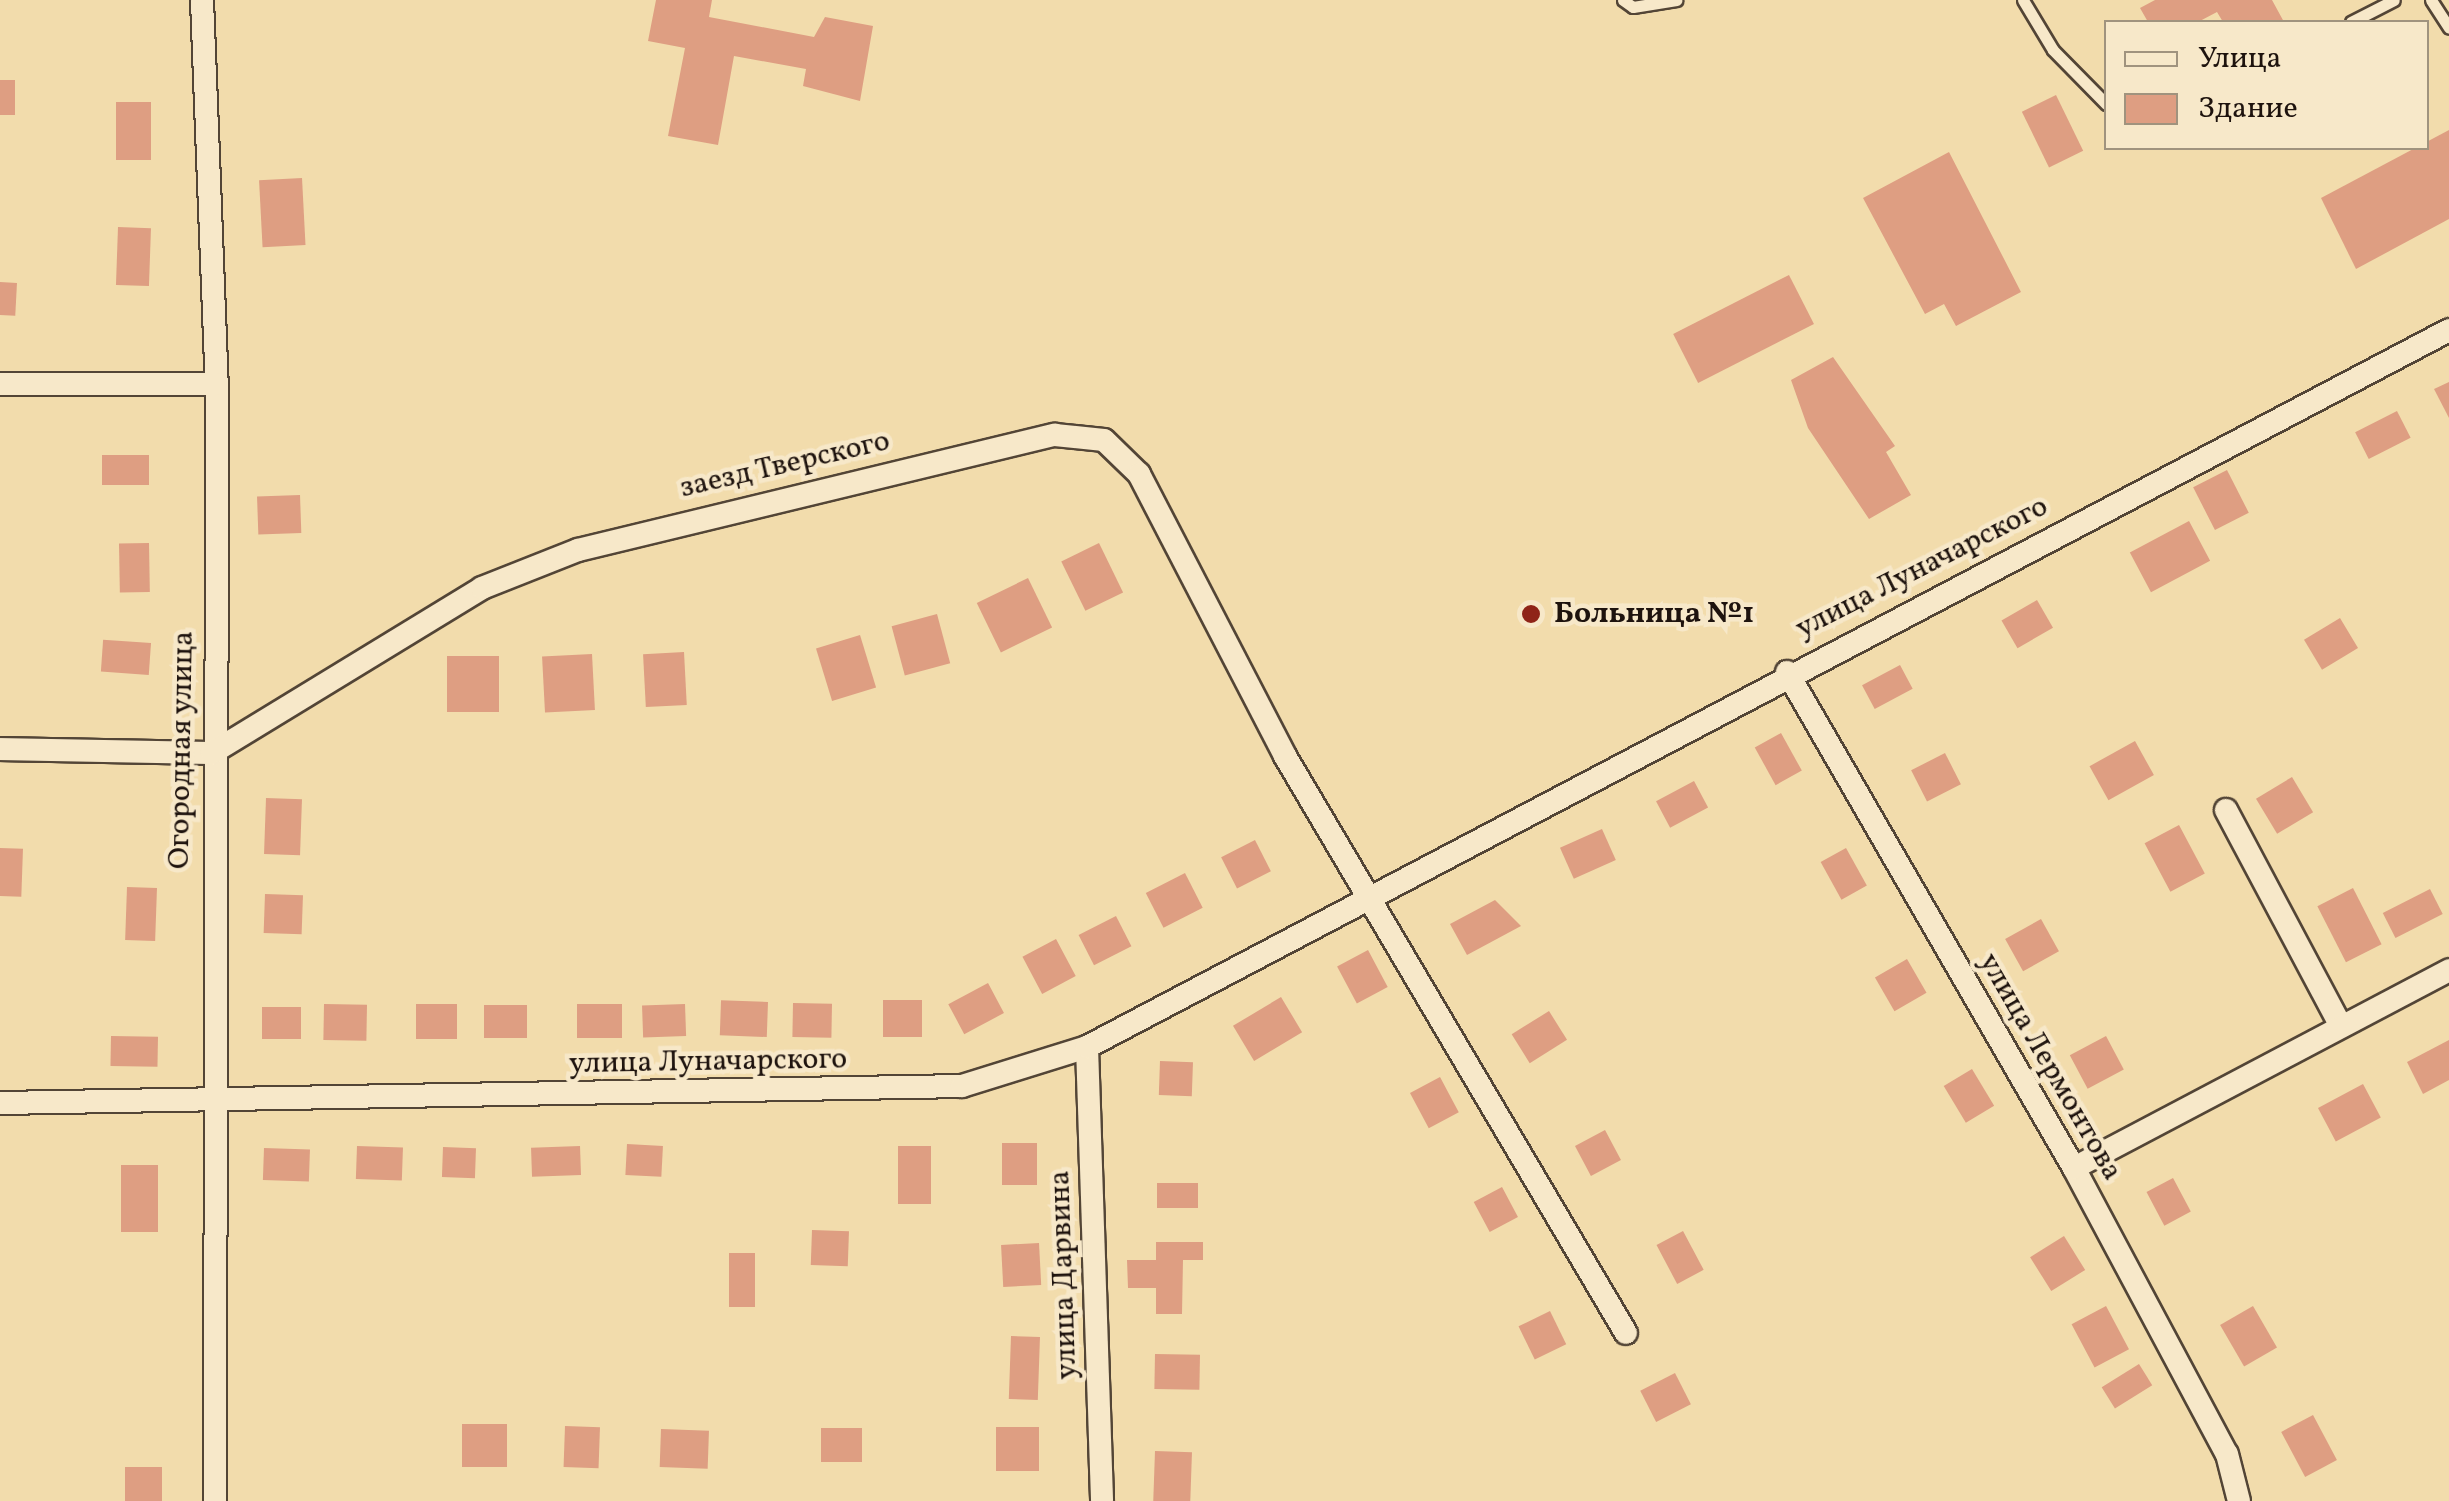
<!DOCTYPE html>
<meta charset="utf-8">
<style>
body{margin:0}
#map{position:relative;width:2449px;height:1501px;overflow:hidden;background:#f2dcac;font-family:Vollkorn,serif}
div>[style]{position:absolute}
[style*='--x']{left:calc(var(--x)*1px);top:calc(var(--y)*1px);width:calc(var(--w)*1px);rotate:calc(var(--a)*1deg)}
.building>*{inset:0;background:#de9e82;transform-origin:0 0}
.roads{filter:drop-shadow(2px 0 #534536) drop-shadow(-2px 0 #534536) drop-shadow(0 2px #534536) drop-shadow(0 -2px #534536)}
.lane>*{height:11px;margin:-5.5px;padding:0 5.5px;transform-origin:5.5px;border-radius:5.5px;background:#f7e8c9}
.street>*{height:22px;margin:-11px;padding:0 11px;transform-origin:11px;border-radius:11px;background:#f7e8c9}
.dots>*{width:28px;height:28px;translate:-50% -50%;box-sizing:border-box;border:5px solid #f7e8c9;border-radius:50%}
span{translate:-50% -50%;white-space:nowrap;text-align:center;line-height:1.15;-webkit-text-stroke:9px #f7e8c9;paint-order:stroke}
.street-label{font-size:30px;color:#1e130e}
.poi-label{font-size:30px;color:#1e130e;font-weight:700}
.left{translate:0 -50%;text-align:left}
.legend{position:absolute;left:2104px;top:20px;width:325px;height:130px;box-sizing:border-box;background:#f7e8c9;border:2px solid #a0937e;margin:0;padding:12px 18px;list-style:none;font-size:30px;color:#1e130e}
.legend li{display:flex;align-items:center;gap:20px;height:50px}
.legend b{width:50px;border:2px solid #a0937e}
</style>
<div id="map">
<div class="building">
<i style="clip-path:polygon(656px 0,712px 0,709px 17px,814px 37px,825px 17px,873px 26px,860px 101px,803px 86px,806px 69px,734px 56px,718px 145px,668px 136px,685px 48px,648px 41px)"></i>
<i style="clip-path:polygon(2155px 0,2272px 0,2284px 22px,2223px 22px,2217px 12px,2198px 22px,2148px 22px,2140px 8px)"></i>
<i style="left:15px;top:80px;width:35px;height:15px;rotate:90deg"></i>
<i style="left:2056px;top:95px;width:62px;height:38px;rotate:64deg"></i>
<i style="left:116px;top:102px;width:35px;height:58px"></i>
<i style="clip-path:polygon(2449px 130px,2449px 219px,2356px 269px,2321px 198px)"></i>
<i style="clip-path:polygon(1949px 152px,2021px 292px,1956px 326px,1944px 304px,1925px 314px,1863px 198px)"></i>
<i style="left:302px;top:178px;width:67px;height:43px;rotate:87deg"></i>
<i style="left:118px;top:227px;width:33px;height:58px;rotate:2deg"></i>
<i style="left:1789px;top:275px;width:55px;height:130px;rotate:63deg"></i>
<i style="left:0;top:282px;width:17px;height:33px;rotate:3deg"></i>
<i style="clip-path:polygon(1833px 357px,1895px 446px,1886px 452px,1911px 495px,1869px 519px,1808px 428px,1791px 380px)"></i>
<i style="clip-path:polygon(2449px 382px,2449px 418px,2434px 389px)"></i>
<i style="left:2397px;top:411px;width:30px;height:47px;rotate:63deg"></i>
<i style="left:102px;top:455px;width:47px;height:30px"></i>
<i style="left:2227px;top:470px;width:48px;height:38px;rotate:63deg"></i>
<i style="left:300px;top:495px;width:38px;height:43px;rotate:88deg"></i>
<i style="left:2189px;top:521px;width:45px;height:67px;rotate:62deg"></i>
<i style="left:149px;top:543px;width:49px;height:30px;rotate:89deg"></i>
<i style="left:1099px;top:543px;width:55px;height:42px;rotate:64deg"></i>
<i style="left:1028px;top:578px;width:55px;height:57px;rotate:64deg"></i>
<i style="left:2037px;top:600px;width:32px;height:41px;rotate:60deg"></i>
<i style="left:937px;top:614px;width:51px;height:47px;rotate:75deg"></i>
<i style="left:2340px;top:618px;width:35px;height:42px;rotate:59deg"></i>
<i style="left:860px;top:635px;width:55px;height:46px;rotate:73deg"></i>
<i style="left:151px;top:643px;width:32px;height:48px;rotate:94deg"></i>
<i style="left:684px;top:652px;width:53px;height:41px;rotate:87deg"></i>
<i style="left:592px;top:654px;width:56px;height:50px;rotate:87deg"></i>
<i style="left:447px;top:656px;width:52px;height:56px"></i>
<i style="left:1900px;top:665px;width:27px;height:43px;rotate:62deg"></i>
<i style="left:1781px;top:733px;width:43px;height:30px;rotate:61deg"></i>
<i style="left:2135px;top:741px;width:39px;height:52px;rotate:61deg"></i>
<i style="left:1945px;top:753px;width:35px;height:38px;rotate:63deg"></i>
<i style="left:2292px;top:777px;width:41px;height:42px;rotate:59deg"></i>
<i style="left:1694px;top:781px;width:30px;height:43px;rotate:62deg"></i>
<i style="left:266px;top:798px;width:36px;height:56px;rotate:2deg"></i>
<i style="left:2179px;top:825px;width:55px;height:39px;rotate:62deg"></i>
<i style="left:1602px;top:829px;width:34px;height:46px;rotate:66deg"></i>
<i style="left:1255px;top:840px;width:35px;height:38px;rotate:63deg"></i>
<i style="left:0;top:848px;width:23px;height:48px;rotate:2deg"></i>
<i style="left:1846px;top:848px;width:43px;height:29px;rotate:61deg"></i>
<i style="left:1185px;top:873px;width:39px;height:44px;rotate:63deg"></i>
<i style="left:127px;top:887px;width:30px;height:53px;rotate:2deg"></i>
<i style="left:2353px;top:888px;width:63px;height:40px;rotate:63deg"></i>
<i style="left:2430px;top:889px;width:28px;height:53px;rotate:63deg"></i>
<i style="left:265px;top:894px;width:38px;height:39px;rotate:2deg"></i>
<i style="clip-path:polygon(1495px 900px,1521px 926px,1467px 955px,1450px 924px)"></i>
<i style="left:1116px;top:916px;width:34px;height:42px;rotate:63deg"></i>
<i style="left:2041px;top:919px;width:37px;height:41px;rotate:61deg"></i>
<i style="left:1056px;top:939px;width:42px;height:38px;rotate:62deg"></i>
<i style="left:1368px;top:950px;width:42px;height:35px;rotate:62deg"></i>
<i style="left:1907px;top:959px;width:39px;height:37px;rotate:60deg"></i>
<i style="left:988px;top:983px;width:34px;height:45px;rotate:62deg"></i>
<i style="left:1281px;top:997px;width:41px;height:56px;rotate:59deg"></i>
<i style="left:883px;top:1000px;width:39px;height:37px"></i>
<i style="left:768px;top:1002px;width:35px;height:47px;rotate:92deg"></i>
<i style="left:793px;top:1003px;width:39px;height:34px;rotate:1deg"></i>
<i style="left:324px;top:1004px;width:43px;height:36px;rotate:1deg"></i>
<i style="left:457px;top:1004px;width:35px;height:41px;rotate:90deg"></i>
<i style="left:622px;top:1004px;width:34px;height:45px;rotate:90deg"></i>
<i style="left:685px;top:1004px;width:32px;height:43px;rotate:88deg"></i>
<i style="left:484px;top:1005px;width:43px;height:33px"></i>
<i style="left:262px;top:1007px;width:39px;height:32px"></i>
<i style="left:1549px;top:1011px;width:34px;height:44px;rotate:58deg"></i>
<i style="left:111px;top:1036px;width:47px;height:30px;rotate:1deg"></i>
<i style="left:2106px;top:1036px;width:38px;height:41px;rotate:62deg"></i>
<i style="clip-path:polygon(2449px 1040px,2449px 1080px,2423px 1094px,2407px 1062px)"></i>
<i style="left:1160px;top:1061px;width:33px;height:34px;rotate:2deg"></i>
<i style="left:1972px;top:1069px;width:43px;height:33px;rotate:59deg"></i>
<i style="left:1440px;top:1077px;width:40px;height:34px;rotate:62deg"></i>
<i style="left:2363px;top:1084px;width:38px;height:51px;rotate:62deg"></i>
<i style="left:1605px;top:1130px;width:34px;height:34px;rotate:62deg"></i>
<i style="left:1002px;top:1143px;width:35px;height:42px"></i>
<i style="left:627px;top:1144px;width:36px;height:31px;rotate:3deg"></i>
<i style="left:357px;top:1146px;width:46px;height:33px;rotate:2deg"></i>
<i style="left:580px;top:1146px;width:29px;height:49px;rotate:88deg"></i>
<i style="left:898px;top:1146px;width:33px;height:58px"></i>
<i style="left:443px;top:1147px;width:33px;height:30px;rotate:2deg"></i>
<i style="left:264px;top:1148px;width:46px;height:32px;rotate:2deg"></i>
<i style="left:158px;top:1165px;width:67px;height:37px;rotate:90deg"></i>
<i style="left:2173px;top:1178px;width:38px;height:30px;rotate:62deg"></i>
<i style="left:1157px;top:1183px;width:41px;height:25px"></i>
<i style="left:1502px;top:1187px;width:34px;height:32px;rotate:62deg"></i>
<i style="left:812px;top:1230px;width:37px;height:35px;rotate:2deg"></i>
<i style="left:1683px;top:1231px;width:44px;height:30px;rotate:62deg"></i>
<i style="left:2064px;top:1236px;width:40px;height:40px;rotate:58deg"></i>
<i style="clip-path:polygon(1156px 1242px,1203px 1242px,1203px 1260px,1183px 1260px,1182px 1314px,1156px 1314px,1156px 1288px,1128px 1288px,1127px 1260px,1156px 1260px)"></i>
<i style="left:1039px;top:1243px;width:42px;height:38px;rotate:87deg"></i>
<i style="left:755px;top:1253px;width:54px;height:26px;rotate:90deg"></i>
<i style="left:2106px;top:1306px;width:49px;height:39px;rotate:62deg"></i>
<i style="left:2253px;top:1306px;width:48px;height:38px;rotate:60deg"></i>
<i style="left:1550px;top:1311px;width:37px;height:35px;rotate:64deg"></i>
<i style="left:1011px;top:1336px;width:29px;height:63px;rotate:2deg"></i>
<i style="left:1155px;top:1354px;width:45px;height:35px;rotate:1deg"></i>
<i style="left:2139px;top:1364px;width:25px;height:44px;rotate:58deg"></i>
<i style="left:1675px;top:1373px;width:35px;height:39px;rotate:63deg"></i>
<i style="left:2313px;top:1415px;width:51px;height:36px;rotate:62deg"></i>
<i style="left:462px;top:1424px;width:45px;height:43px"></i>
<i style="left:565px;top:1426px;width:35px;height:41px;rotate:2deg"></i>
<i style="left:996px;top:1427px;width:43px;height:44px"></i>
<i style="left:821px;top:1428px;width:41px;height:34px"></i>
<i style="left:661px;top:1429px;width:48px;height:38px;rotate:2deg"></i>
<i style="left:1155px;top:1451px;width:37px;height:50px;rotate:2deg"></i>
<i style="left:125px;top:1467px;width:37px;height:34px"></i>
</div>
<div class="roads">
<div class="lane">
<i style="--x:1623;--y:0;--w:12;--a:35"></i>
<i style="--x:1633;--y:7;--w:44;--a:-9.2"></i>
<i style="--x:2023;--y:0;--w:58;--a:59"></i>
<i style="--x:2053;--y:50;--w:76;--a:45.5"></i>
<i style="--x:2431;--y:0;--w:33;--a:57"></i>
<i style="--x:2351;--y:22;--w:48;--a:-27.1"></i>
</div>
<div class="street">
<i style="--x:202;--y:0;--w:384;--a:87.8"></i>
<i style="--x:217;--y:384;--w:1117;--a:90.1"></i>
<i style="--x:0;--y:384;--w:217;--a:0"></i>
<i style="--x:1787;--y:672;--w:573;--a:59.95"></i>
<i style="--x:2074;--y:1168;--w:324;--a:61.9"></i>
<i style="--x:2227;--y:1454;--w:49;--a:75.7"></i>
<i style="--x:0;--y:749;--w:212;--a:1.1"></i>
<i style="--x:212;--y:753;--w:316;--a:-31.4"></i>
<i style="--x:482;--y:588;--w:103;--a:-21.6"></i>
<i style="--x:578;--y:550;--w:491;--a:-13.6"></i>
<i style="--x:1055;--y:435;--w:49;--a:5.8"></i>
<i style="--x:1104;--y:440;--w:49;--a:44.2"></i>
<i style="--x:1139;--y:474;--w:318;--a:62.6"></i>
<i style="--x:1285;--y:756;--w:670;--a:59.42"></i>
<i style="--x:2226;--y:810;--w:245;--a:62"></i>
<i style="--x:1087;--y:1047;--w:454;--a:88.1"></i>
<i style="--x:0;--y:1103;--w:962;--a:-1.01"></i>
<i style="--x:962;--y:1086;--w:131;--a:-17.3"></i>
<i style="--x:1087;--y:1047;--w:1539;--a:-27.76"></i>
<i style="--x:2074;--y:1168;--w:424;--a:-27.8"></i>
</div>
</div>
<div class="dots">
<i style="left:1531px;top:614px;background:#8f2418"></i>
</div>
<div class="street-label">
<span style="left:785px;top:465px;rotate:-13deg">заезд Тверского</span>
<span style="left:1922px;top:568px;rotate:-27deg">улица Луначарского</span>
<span style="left:182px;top:750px;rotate:-89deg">Огородная улица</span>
<span style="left:708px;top:1062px;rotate:-1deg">улица Луначарского</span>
<span style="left:2050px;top:1067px;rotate:60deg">улица Лермонтова</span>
<span style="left:1064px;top:1275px;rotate:-92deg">улица Дарвина</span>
</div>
<div class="poi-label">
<span class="left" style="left:1554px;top:614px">Больница №1</span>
</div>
<ul class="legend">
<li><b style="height:12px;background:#f7e8c9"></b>Улица</li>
<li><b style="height:28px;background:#de9e82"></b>Здание</li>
</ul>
</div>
